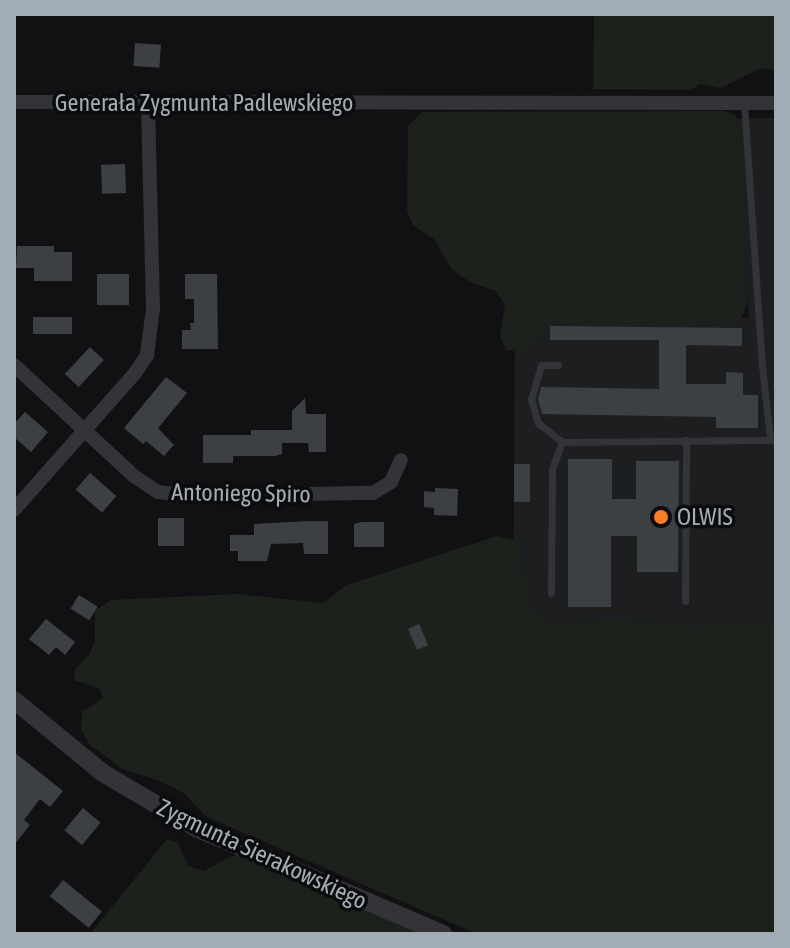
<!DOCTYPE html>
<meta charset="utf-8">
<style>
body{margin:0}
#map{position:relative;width:790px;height:948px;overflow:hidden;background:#111113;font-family:"Asap Condensed",sans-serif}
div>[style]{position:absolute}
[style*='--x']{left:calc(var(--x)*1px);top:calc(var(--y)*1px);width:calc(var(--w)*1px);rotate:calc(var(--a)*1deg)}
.built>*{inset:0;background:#1d1e20}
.green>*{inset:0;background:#1c221b}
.building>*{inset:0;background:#3d4043;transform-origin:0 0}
.service>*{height:7px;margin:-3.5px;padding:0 3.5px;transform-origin:3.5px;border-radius:3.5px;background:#323438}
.minor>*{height:14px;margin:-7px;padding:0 7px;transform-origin:7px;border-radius:7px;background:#323438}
.tertiary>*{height:18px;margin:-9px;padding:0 9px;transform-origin:9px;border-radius:9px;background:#323438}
.dots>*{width:22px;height:22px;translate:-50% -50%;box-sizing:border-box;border:4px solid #0c0c0e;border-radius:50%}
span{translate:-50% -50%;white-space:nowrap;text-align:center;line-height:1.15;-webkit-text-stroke:7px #0c0c0e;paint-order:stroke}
.street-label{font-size:24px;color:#a2acb4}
.poi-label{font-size:24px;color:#a2acb4}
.left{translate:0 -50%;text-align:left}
.frame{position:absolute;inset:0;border:16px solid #a2acb4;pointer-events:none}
</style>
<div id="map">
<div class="built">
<i style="clip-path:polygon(776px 118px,776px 623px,513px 643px,515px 323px,749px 318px,731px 119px)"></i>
</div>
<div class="green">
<i style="clip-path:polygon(594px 14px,776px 14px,776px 76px,773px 70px,761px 68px,721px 88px,700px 84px,690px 90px,593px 89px)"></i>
<i style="clip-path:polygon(723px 111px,735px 115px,740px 128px,747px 302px,744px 313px,734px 326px,555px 324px,523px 352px,506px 350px,500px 336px,505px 305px,496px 291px,470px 282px,452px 270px,434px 239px,413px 225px,407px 211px,408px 126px,422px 112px)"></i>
<i style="clip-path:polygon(497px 536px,520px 541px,526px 600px,541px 621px,556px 626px,611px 619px,693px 627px,776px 623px,774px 934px,477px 934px,205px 816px,185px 794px,160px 781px,123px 769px,90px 745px,81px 729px,82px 712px,103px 698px,100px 689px,74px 680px,76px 668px,89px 655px,95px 641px,95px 611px,111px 600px,238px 594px,323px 603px,347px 585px)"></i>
<i style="clip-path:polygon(167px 839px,178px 843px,188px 866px,204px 871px,231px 856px,245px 854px,421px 934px,90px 934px)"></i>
</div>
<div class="building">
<i style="left:135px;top:43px;width:26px;height:23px;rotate:4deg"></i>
<i style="left:125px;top:164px;width:29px;height:24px;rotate:88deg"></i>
<i style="clip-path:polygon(17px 246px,54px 246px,54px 252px,72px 252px,72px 281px,34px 281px,34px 268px,16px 268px)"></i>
<i style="left:97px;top:274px;width:32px;height:31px"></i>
<i style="clip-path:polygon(185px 274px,217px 274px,218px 349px,182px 349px,182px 330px,191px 330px,190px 323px,194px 323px,194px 299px,185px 299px)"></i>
<i style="left:72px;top:317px;width:17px;height:39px;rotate:90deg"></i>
<i style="clip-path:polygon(550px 326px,742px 328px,742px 346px,686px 345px,686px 384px,726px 384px,726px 372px,743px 373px,743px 395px,758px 395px,758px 428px,716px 428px,716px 417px,542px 414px,538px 399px,541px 387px,659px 389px,659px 340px,550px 340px)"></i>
<i style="left:90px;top:347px;width:19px;height:37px;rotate:43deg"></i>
<i style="clip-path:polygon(166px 377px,187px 393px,158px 428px,174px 445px,164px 456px,146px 441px,143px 444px,124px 428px)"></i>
<i style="clip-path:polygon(305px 398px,306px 414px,326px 414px,326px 452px,309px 452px,308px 443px,282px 443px,282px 454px,275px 456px,233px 456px,233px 463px,203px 463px,203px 435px,251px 435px,251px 430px,292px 430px,292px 411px)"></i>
<i style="clip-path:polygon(25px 412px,48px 432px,31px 452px,14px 437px,14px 424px)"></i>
<i style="clip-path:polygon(568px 459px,612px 459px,612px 499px,636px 499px,636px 461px,679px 461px,678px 572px,637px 572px,637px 536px,611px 536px,611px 607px,568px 607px)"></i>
<i style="left:514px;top:464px;width:16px;height:38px"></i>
<i style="left:90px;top:473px;width:35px;height:22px;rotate:41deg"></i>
<i style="clip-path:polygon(435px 488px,458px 489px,457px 516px,434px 515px,434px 508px,424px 507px,424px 491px,435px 492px)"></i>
<i style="left:158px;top:518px;width:26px;height:28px"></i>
<i style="clip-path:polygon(308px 521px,328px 521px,328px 554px,304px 554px,303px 543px,271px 544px,267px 561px,238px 561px,238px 551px,230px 551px,230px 535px,254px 535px,254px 524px)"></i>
<i style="clip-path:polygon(362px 522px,384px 522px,384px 547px,354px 547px,354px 524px)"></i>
<i style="left:79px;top:595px;width:22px;height:16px;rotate:32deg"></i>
<i style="clip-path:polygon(46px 619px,75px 642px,65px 655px,56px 647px,49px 655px,29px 639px)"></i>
<i style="left:419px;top:624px;width:23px;height:12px;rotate:67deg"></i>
<i style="clip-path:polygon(14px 752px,63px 791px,50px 807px,40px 799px,24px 820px,30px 825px,14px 845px)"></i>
<i style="left:83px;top:808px;width:23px;height:29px;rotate:40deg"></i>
<i style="left:63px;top:880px;width:50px;height:21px;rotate:39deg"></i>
</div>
<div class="service">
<i style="--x:744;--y:103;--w:263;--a:86.1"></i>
<i style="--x:762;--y:365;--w:75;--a:83.9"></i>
<i style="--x:770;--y:440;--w:6;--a:0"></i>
<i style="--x:558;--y:365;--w:17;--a:180"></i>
<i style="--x:541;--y:365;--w:35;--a:106"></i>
<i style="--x:531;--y:399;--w:25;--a:74"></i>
<i style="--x:538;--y:423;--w:31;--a:38"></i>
<i style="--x:551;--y:593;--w:124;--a:-89.5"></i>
<i style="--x:552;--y:469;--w:29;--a:-70"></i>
<i style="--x:562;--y:442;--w:208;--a:-0.6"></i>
<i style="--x:685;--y:601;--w:161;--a:-89.6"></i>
</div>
<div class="minor">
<i style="--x:14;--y:102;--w:762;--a:0.08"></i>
<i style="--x:14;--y:365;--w:163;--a:42.8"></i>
<i style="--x:134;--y:476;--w:29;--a:34"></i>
<i style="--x:158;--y:492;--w:35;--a:7"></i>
<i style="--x:193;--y:496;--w:180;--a:-1"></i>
<i style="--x:373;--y:493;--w:21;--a:-31"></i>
<i style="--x:391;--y:482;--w:24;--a:-66"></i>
<i style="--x:14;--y:510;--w:183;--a:-48.5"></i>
<i style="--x:135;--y:373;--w:22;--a:-56"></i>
<i style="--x:147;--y:355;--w:46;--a:-82.6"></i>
<i style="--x:153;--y:309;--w:205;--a:-91.4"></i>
</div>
<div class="tertiary">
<i style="--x:14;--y:700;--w:115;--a:39.4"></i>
<i style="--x:103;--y:773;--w:108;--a:30.6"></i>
<i style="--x:196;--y:828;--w:269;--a:23.2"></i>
</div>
<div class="dots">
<i style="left:661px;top:517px;background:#f97e23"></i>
</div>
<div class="street-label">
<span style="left:204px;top:103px">Generała Zygmunta Padlewskiego</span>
<span style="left:241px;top:493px;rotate:1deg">Antoniego Spiro</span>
<span style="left:262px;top:854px;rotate:25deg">Zygmunta Sierakowskiego</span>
</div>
<div class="poi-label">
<span class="left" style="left:677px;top:517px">OLWIS</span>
</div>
<div class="frame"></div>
</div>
